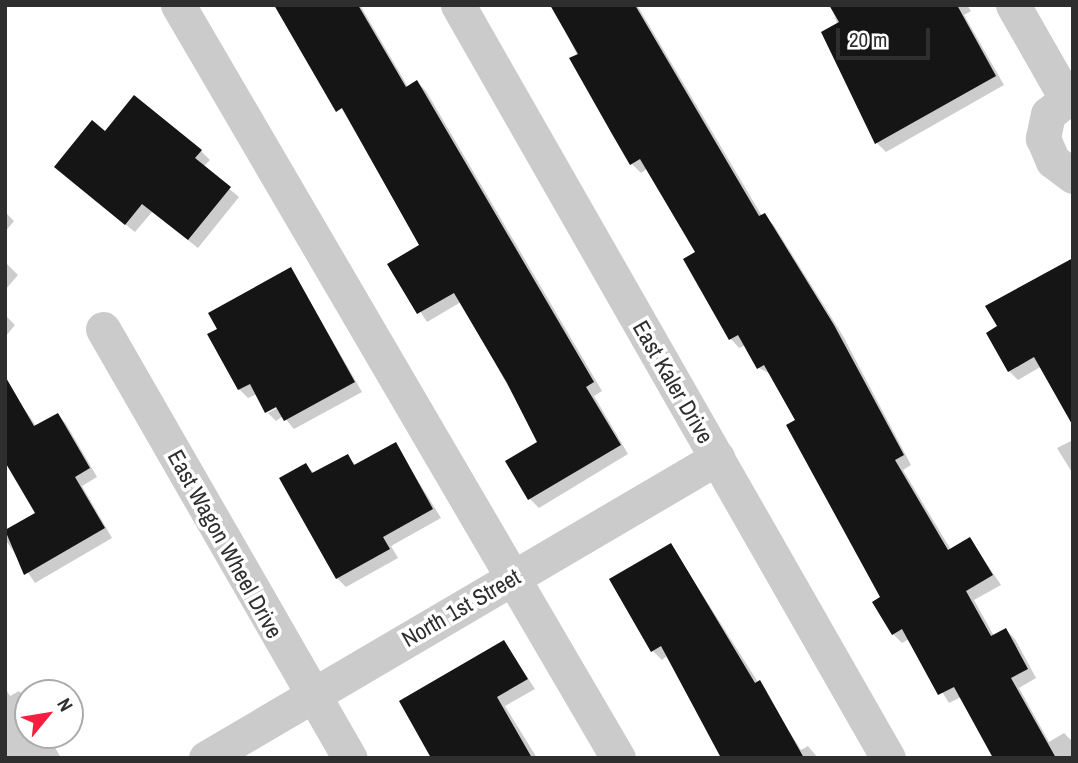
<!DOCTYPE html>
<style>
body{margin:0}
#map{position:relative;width:1078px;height:763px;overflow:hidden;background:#fff;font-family:"Archivo Narrow",sans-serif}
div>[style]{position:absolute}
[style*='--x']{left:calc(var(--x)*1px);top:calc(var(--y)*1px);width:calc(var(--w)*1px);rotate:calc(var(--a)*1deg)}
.shadow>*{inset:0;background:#0003}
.building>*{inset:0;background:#151515}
.minor>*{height:35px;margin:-17.5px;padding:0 17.5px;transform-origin:17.5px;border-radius:17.5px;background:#cbcbcb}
span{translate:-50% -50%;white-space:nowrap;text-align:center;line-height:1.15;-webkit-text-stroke:7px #fff;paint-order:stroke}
.street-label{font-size:23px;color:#2e2e2e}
.frame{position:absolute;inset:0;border:7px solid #2e2e2e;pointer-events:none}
.north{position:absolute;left:14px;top:679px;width:70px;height:70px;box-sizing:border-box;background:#fff;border:2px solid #ababab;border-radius:50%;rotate:60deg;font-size:19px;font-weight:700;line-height:28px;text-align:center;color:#2e2e2e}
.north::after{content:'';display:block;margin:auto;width:24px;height:32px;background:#f61f40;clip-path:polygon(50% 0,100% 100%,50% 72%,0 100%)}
.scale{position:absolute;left:836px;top:28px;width:94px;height:32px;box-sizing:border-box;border:4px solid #2e2e2e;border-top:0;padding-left:9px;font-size:21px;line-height:24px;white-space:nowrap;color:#2e2e2e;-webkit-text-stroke:5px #fff;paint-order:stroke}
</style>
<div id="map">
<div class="shadow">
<i style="clip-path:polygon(282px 5px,360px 5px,408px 87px,417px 82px,426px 91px,602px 391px,594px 396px,628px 454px,539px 508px,530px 499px,540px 443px,461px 302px,427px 322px,390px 265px,421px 246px)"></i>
<i style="clip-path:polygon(552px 5px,637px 5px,762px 216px,773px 224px,843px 336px,911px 465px,903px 470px,951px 550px,970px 539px,1001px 585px,974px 600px,994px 636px,1006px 630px,1015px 639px,1036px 678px,1019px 688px,1049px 742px,1064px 733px,1073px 742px,1073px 758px,993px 758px,961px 697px,949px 703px,909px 639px,902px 643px,893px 634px,883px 597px,797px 420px,772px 375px,759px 368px,746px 345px,739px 348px,731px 339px,686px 259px,698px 252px,648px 168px,641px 173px,632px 164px)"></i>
<i style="clip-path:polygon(831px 5px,967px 5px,971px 11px,964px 15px,1004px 85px,886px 152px,877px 143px)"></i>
<i style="clip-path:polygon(105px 134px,201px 151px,210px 160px,203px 167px,239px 197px,198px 248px,152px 212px,135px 232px,65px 176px)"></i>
<i style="clip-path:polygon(5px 212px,14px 221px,5px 232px)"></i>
<i style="clip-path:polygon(1073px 260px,1042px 366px,1018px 380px,1009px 371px,999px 327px)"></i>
<i style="clip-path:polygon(5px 262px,18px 275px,5px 290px)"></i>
<i style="clip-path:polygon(291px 269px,362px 392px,294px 429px,283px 416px,276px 421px,268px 413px,284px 404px,267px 412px,257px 394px,248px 398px,239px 389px,209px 335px)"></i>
<i style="clip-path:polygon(5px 315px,15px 325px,5px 337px)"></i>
<i style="clip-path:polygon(17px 399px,37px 427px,58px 415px,66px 424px,97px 477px,82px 486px,112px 538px,35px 583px,5px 539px,5px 532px,37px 514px)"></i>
<i style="clip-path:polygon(1073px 440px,1073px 474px,1057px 448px)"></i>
<i style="clip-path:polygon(395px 444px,441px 518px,391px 546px,398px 558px,346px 587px,337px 578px,306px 465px,315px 474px,347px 456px,357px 466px)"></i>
<i style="clip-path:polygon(671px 545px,801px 750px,808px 746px,818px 758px,725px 758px,668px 655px,662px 660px,653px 651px)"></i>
<i style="clip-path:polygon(504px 642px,535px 689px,505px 706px,537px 758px,433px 758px)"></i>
<i style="clip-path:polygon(5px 688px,10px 696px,19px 691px,28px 701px,28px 735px,48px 735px,61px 758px,5px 758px)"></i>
</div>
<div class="building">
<i style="clip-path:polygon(274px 5px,358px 5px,406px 87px,417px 80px,594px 382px,586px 387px,621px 445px,528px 500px,505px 461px,537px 442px,507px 383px,454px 293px,417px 314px,387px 264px,419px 245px,342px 108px,336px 112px)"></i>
<i style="clip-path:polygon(550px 5px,635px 5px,759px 216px,765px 213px,834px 325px,904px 455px,895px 460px,948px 550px,970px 537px,993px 575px,966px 591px,991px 636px,1006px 628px,1028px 669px,1011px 678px,1056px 758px,993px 758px,954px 687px,938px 695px,902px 629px,892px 635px,872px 602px,880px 597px,786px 425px,795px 420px,764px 365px,757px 369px,738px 335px,729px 340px,683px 259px,695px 252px,640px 159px,630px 165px,612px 134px,569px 58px,578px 54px)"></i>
<i style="clip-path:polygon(829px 5px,957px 5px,996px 76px,875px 144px,821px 32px,839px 22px)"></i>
<i style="clip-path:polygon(134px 95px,202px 150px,195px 158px,231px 187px,188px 240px,142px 204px,125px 225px,54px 167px,92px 120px,105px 131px)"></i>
<i style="clip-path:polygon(1073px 258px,1073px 426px,1034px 357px,1008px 372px,986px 333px,997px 326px,985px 306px)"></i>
<i style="clip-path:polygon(291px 267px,355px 382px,284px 421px,276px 407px,265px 413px,250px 384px,238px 390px,207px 334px,217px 329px,208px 313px)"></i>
<i style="clip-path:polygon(5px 376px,34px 426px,58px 413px,90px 468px,75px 477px,105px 528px,24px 575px,5px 530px,35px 513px,5px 462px)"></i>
<i style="clip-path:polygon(396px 442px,433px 509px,383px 537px,390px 549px,336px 579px,279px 478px,306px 463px,312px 473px,348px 454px,354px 465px)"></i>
<i style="clip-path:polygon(671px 543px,755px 683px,760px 680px,804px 758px,721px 758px,661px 646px,651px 652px,609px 579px)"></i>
<i style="clip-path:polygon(504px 640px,528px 679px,497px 697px,532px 758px,431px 758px,399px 701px)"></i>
</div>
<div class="minor">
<i style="--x:178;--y:5;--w:872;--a:59.7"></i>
<i style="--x:458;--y:5;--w:867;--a:60.27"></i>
<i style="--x:1013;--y:5;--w:105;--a:60.3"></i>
<i style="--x:1073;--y:94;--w:32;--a:141"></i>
<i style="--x:1048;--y:114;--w:25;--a:102"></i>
<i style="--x:1043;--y:138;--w:25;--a:67"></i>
<i style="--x:1053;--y:161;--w:25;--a:37"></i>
<i style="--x:103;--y:329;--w:495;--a:60.1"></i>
<i style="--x:206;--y:758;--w:593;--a:-30.42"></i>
</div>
<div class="street-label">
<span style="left:673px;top:382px;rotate:60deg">East Kaler Drive</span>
<span style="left:225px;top:544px;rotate:61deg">East Wagon Wheel Drive</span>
<span style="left:461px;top:608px;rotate:-30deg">North 1st Street</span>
</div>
<div class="frame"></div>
<div class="north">N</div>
<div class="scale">20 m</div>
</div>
